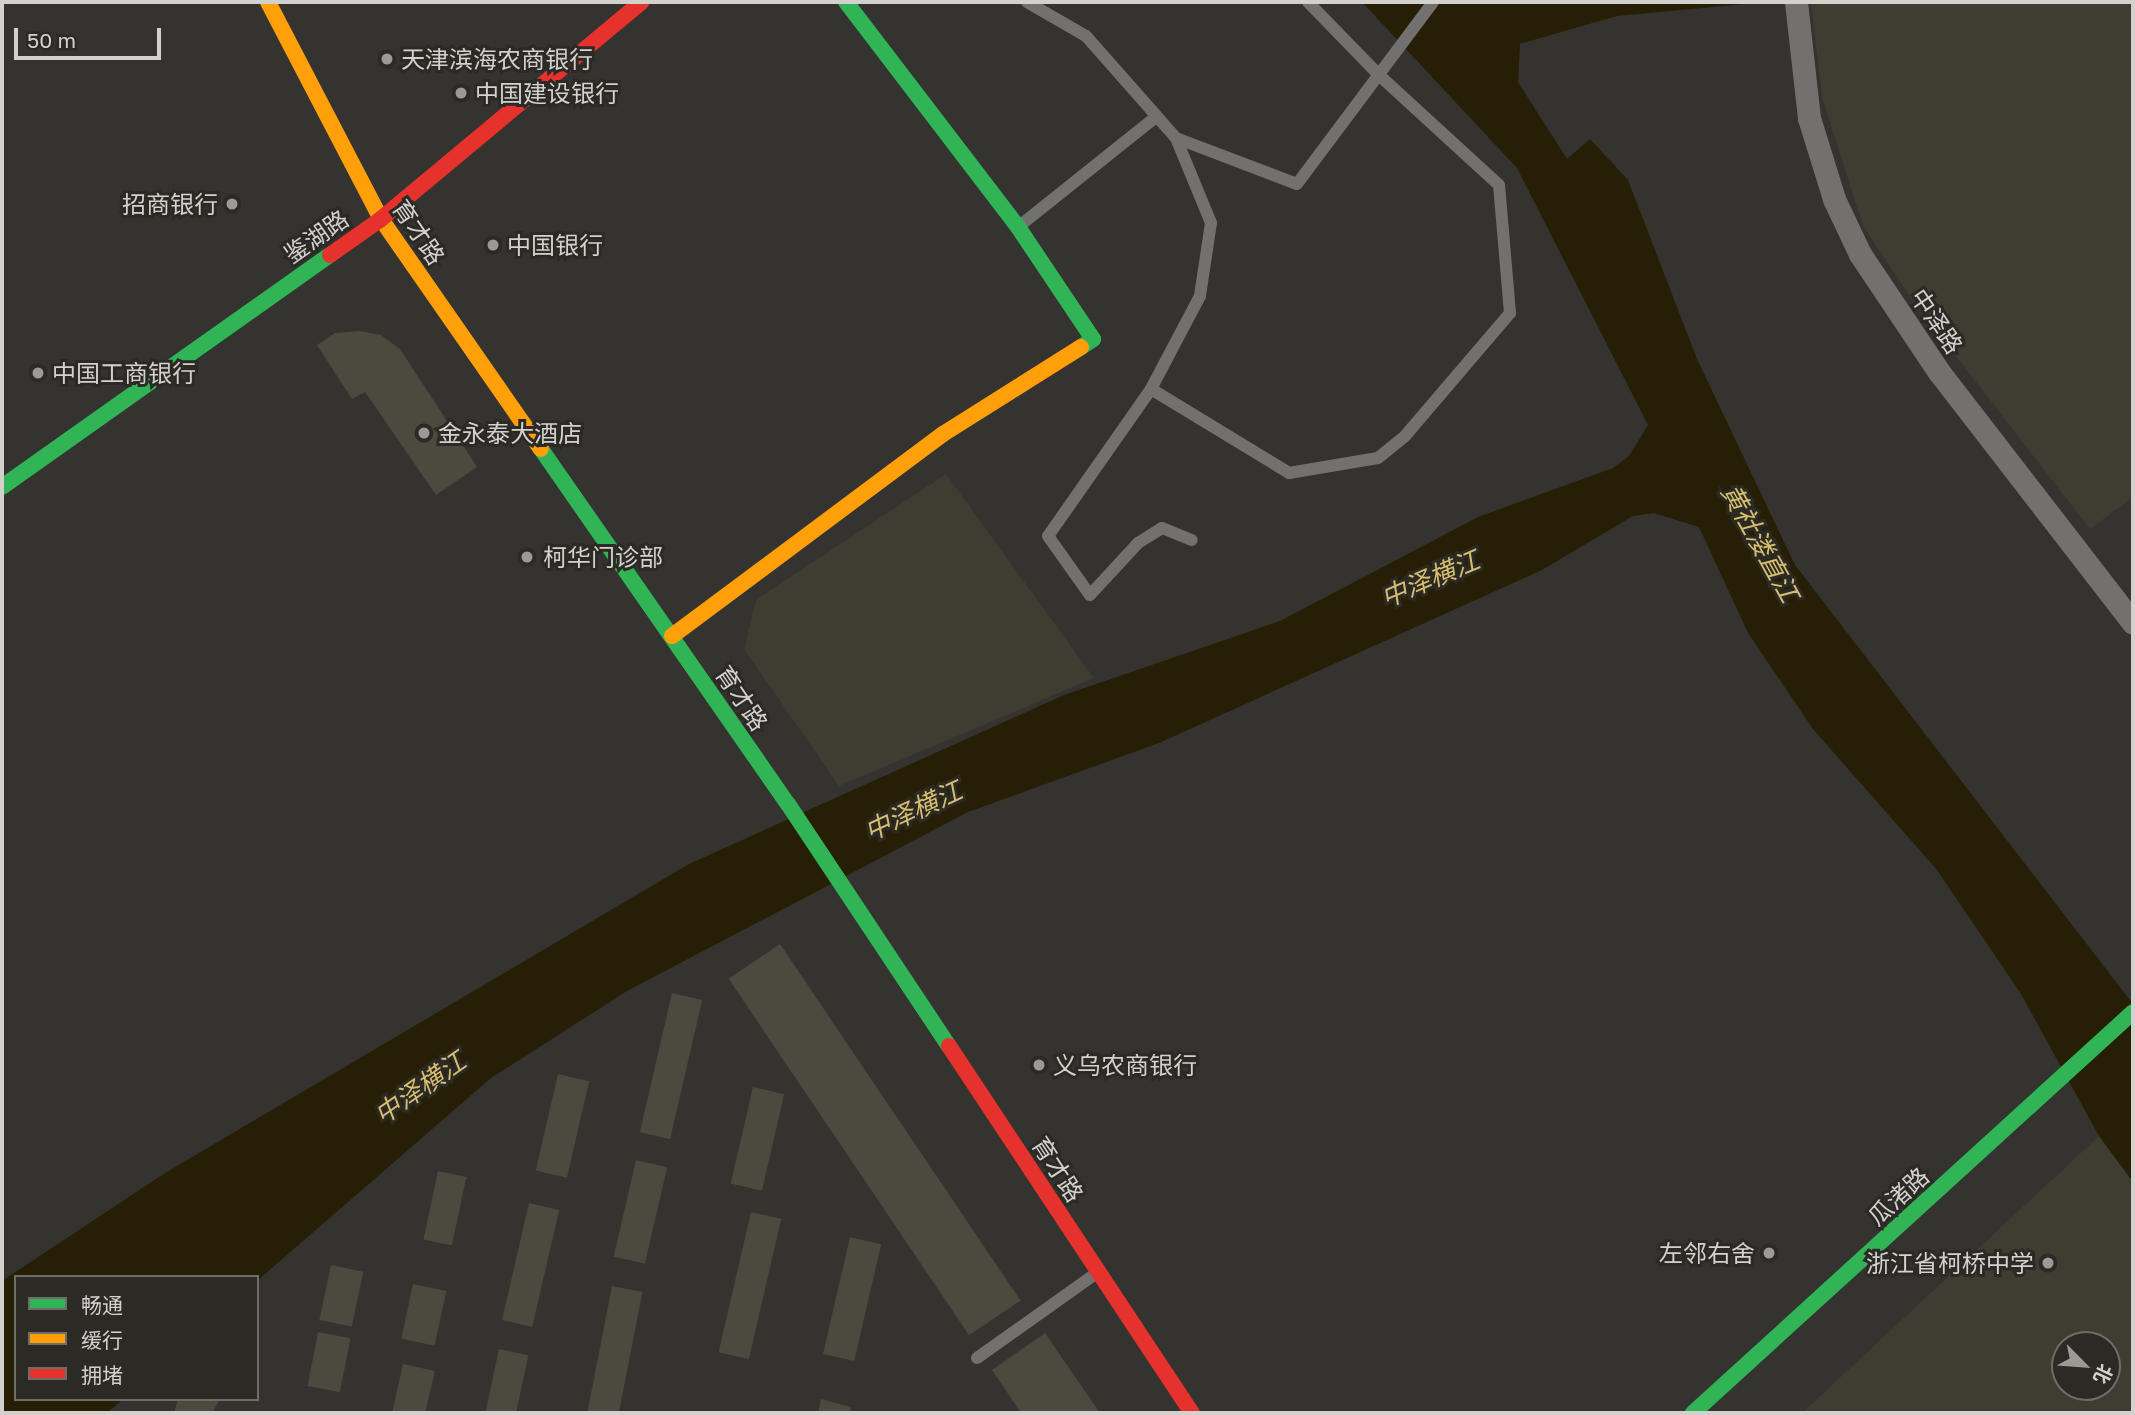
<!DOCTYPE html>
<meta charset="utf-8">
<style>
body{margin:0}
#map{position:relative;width:2135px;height:1415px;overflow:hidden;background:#343330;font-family:"Golos Text","Noto Sans SC",sans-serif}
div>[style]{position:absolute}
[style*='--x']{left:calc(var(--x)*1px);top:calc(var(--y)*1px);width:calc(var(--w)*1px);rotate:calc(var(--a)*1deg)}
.built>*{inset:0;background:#3f3c31}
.water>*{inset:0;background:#261f06}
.building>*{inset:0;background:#4c493e;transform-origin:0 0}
.lane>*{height:12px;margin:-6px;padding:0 6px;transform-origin:6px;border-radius:6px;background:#727170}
.street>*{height:23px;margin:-11.5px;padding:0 11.5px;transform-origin:11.5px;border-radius:11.5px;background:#727170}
.fast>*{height:16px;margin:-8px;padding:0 8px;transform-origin:8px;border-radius:8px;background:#30b455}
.slow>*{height:16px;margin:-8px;padding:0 8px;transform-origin:8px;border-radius:8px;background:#ff9f0a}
.jam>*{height:16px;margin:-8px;padding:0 8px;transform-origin:8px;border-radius:8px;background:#e5322d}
.dots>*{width:19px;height:19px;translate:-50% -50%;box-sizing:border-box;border:4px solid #2c2a24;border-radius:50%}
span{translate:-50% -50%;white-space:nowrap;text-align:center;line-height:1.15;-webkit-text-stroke:6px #2c2a24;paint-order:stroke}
.poi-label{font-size:24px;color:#d2d1cd}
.left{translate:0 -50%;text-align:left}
.right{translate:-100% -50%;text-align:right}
.street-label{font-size:24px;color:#d2d1cd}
.water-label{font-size:26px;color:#d7be6e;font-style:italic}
.frame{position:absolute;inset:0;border:4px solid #d2d1cd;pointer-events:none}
.legend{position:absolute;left:14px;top:1275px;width:245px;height:126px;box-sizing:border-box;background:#2c2a24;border:2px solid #6e6d68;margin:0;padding:9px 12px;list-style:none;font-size:21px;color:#d2d1cd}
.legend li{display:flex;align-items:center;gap:14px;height:35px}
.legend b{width:35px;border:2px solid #6e6d68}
.north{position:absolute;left:2051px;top:1331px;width:70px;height:70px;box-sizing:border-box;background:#2c2a24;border:2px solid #6e6d68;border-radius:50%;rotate:115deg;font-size:19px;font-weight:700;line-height:28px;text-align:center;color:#d2d1cd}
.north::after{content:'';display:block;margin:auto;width:24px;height:32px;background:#9b9a96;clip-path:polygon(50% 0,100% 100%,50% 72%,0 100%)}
.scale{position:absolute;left:14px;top:28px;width:147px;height:32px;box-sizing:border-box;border:4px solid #d2d1cd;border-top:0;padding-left:9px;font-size:21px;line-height:24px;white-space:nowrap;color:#d2d1cd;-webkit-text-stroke:5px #2c2a24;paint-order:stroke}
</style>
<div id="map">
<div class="built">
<i style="clip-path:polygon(1811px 2px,2133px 2px,2133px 497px,2090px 529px,1911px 298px,1863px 226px,1822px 97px)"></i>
<i style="clip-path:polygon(946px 474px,1094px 678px,839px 786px,744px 649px,756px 600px)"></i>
<i style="clip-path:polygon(evenodd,2099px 1136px,2133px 1182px,2133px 1413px,1802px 1413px,2099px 1136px,2065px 1345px,2107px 1345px,2107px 1387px,2065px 1387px,2065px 1345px)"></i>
</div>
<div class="water">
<i style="clip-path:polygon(1362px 2px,1766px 2px,1617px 16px,1520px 44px,1518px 82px,1567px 159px,1590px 139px,1628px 180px,1697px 359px,1795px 565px,2133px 1004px,2133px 1182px,2099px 1136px,2021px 994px,1937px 870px,1813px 729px,1748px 633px,1699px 527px,1654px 513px,1633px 516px,1542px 570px,1159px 743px,968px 812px,627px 991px,491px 1078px,257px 1281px,257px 1277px,16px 1277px,16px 1399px,123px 1399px,107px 1413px,2px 1413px,2px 1281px,165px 1173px,689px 864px,1064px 695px,1280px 621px,1478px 517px,1613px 468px,1629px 456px,1648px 425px,1517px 168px)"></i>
</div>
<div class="building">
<i style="clip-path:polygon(360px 331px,381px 335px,400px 349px,477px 467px,436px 495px,365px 392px,352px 399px,317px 345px,335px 333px)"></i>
<i style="left:780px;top:944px;width:430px;height:62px;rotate:56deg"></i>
<i style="left:672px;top:993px;width:31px;height:143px;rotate:13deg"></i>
<i style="left:558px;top:1074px;width:32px;height:99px;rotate:13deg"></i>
<i style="left:753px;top:1087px;width:32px;height:99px;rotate:13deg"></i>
<i style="left:636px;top:1160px;width:32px;height:99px;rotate:13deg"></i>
<i style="left:438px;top:1171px;width:29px;height:70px;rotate:12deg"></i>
<i style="left:529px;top:1203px;width:31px;height:120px;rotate:13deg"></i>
<i style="left:751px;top:1212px;width:31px;height:144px;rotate:13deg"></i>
<i style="left:850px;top:1237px;width:32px;height:120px;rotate:13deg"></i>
<i style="left:331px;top:1265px;width:33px;height:56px;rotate:12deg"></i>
<i style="left:413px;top:1284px;width:34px;height:56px;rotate:12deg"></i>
<i style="left:612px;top:1286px;width:31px;height:130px;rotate:11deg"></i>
<i style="left:318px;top:1332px;width:33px;height:55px;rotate:11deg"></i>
<i style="clip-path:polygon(1045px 1333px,1100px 1413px,1021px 1413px,992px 1370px)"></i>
<i style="left:499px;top:1349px;width:30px;height:66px;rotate:12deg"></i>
<i style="clip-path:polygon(403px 1364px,435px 1371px,425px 1413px,392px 1413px)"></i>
<i style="clip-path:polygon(178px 1399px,220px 1399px,212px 1413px,174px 1413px)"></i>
<i style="clip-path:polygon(821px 1399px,851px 1407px,850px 1413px,818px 1413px)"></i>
</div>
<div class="lane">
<i style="--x:1027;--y:2;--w:68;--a:30"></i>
<i style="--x:1086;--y:36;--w:136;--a:48.6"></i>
<i style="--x:1176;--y:138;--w:92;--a:67.6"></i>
<i style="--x:1211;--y:223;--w:74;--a:98.6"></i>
<i style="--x:1200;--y:296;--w:105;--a:117.8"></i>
<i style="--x:1151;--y:389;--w:179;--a:125"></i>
<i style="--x:1048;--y:536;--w:72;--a:54.6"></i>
<i style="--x:1090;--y:595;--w:71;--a:-47.3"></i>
<i style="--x:1138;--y:543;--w:28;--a:-32"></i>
<i style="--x:1162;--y:528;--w:32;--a:22"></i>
<i style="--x:1176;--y:138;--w:129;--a:20.8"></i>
<i style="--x:1297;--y:184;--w:227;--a:-53.2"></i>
<i style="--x:1018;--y:227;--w:176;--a:-38.6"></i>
<i style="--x:1151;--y:389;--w:162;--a:31.3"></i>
<i style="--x:1289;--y:473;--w:90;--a:-9.6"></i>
<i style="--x:1378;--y:458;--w:35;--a:-39"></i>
<i style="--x:1405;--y:436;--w:162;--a:-49.5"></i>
<i style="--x:1510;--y:313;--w:128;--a:-94.9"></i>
<i style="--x:1499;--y:185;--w:164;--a:-137.5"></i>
<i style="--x:1378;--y:74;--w:100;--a:-134.2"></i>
<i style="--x:977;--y:1358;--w:148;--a:-35.4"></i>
</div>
<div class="street">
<i style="--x:1796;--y:2;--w:117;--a:83.6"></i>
<i style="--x:1809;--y:118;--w:85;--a:72.8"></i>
<i style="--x:1834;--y:199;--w:61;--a:64.7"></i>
<i style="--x:1860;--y:254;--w:142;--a:56.2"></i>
<i style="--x:1939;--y:372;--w:317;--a:52.3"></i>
</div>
<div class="fast">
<i style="--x:846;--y:2;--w:283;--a:52.6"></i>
<i style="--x:1018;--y:227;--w:135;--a:56.2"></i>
<i style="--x:1093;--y:339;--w:14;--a:146"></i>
<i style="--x:541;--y:449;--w:432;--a:55.2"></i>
<i style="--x:788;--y:804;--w:291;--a:56.4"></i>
<i style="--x:2;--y:487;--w:402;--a:-35.3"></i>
<i style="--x:1693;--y:1413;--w:595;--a:-42.34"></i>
</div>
<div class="slow">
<i style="--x:268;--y:2;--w:245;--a:62.5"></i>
<i style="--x:381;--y:219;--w:280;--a:55.2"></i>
<i style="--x:672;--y:636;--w:338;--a:-36.7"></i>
<i style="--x:943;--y:434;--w:163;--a:-32.2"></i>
</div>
<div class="jam">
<i style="--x:330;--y:255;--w:62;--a:-35.2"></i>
<i style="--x:381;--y:219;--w:339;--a:-39.8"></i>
<i style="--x:949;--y:1046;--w:440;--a:56.5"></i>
</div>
<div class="dots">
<i style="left:387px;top:59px;background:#9b9a96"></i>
<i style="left:461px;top:93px;background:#9b9a96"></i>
<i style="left:232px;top:204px;background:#9b9a96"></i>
<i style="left:493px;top:245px;background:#9b9a96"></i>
<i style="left:38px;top:373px;background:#9b9a96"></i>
<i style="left:424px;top:433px;background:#9b9a96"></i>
<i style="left:527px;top:557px;background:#9b9a96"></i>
<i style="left:1039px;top:1065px;background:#9b9a96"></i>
<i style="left:1769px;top:1253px;background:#9b9a96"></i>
<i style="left:2048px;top:1263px;background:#9b9a96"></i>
</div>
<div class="poi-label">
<span class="left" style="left:401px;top:59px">天津滨海农商银行</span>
<span class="left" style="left:475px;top:93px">中国建设银行</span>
<span class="right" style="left:218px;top:204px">招商银行</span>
<span class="left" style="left:507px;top:245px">中国银行</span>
<span class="left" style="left:52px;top:373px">中国工商银行</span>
<span class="left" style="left:438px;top:433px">金永泰大酒店</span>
<span class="left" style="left:543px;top:557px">柯华门诊部</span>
<span class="left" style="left:1053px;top:1065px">义乌农商银行</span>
<span class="right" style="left:1755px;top:1253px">左邻右舍</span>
<span class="right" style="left:2034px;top:1263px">浙江省柯桥中学</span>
</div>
<div class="street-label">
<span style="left:419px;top:232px;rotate:56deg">育才路</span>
<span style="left:316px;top:236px;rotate:-35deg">鉴湖路</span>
<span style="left:1937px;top:321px;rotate:56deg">中泽路</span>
<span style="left:742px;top:698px;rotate:56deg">育才路</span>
<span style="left:1058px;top:1169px;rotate:57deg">育才路</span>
<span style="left:1898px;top:1196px;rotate:-42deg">瓜渚路</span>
</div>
<div class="water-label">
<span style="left:1760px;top:543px;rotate:61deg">黄社溇直江</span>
<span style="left:1430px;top:579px;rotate:-23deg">中泽横江</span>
<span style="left:913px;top:811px;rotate:-25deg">中泽横江</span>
<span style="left:420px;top:1088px;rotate:-35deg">中泽横江</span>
</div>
<div class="frame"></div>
<ul class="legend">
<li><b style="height:9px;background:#30b455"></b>畅通</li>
<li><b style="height:9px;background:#ff9f0a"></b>缓行</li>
<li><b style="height:9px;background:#e5322d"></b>拥堵</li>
</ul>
<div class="north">北</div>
<div class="scale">50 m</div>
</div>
